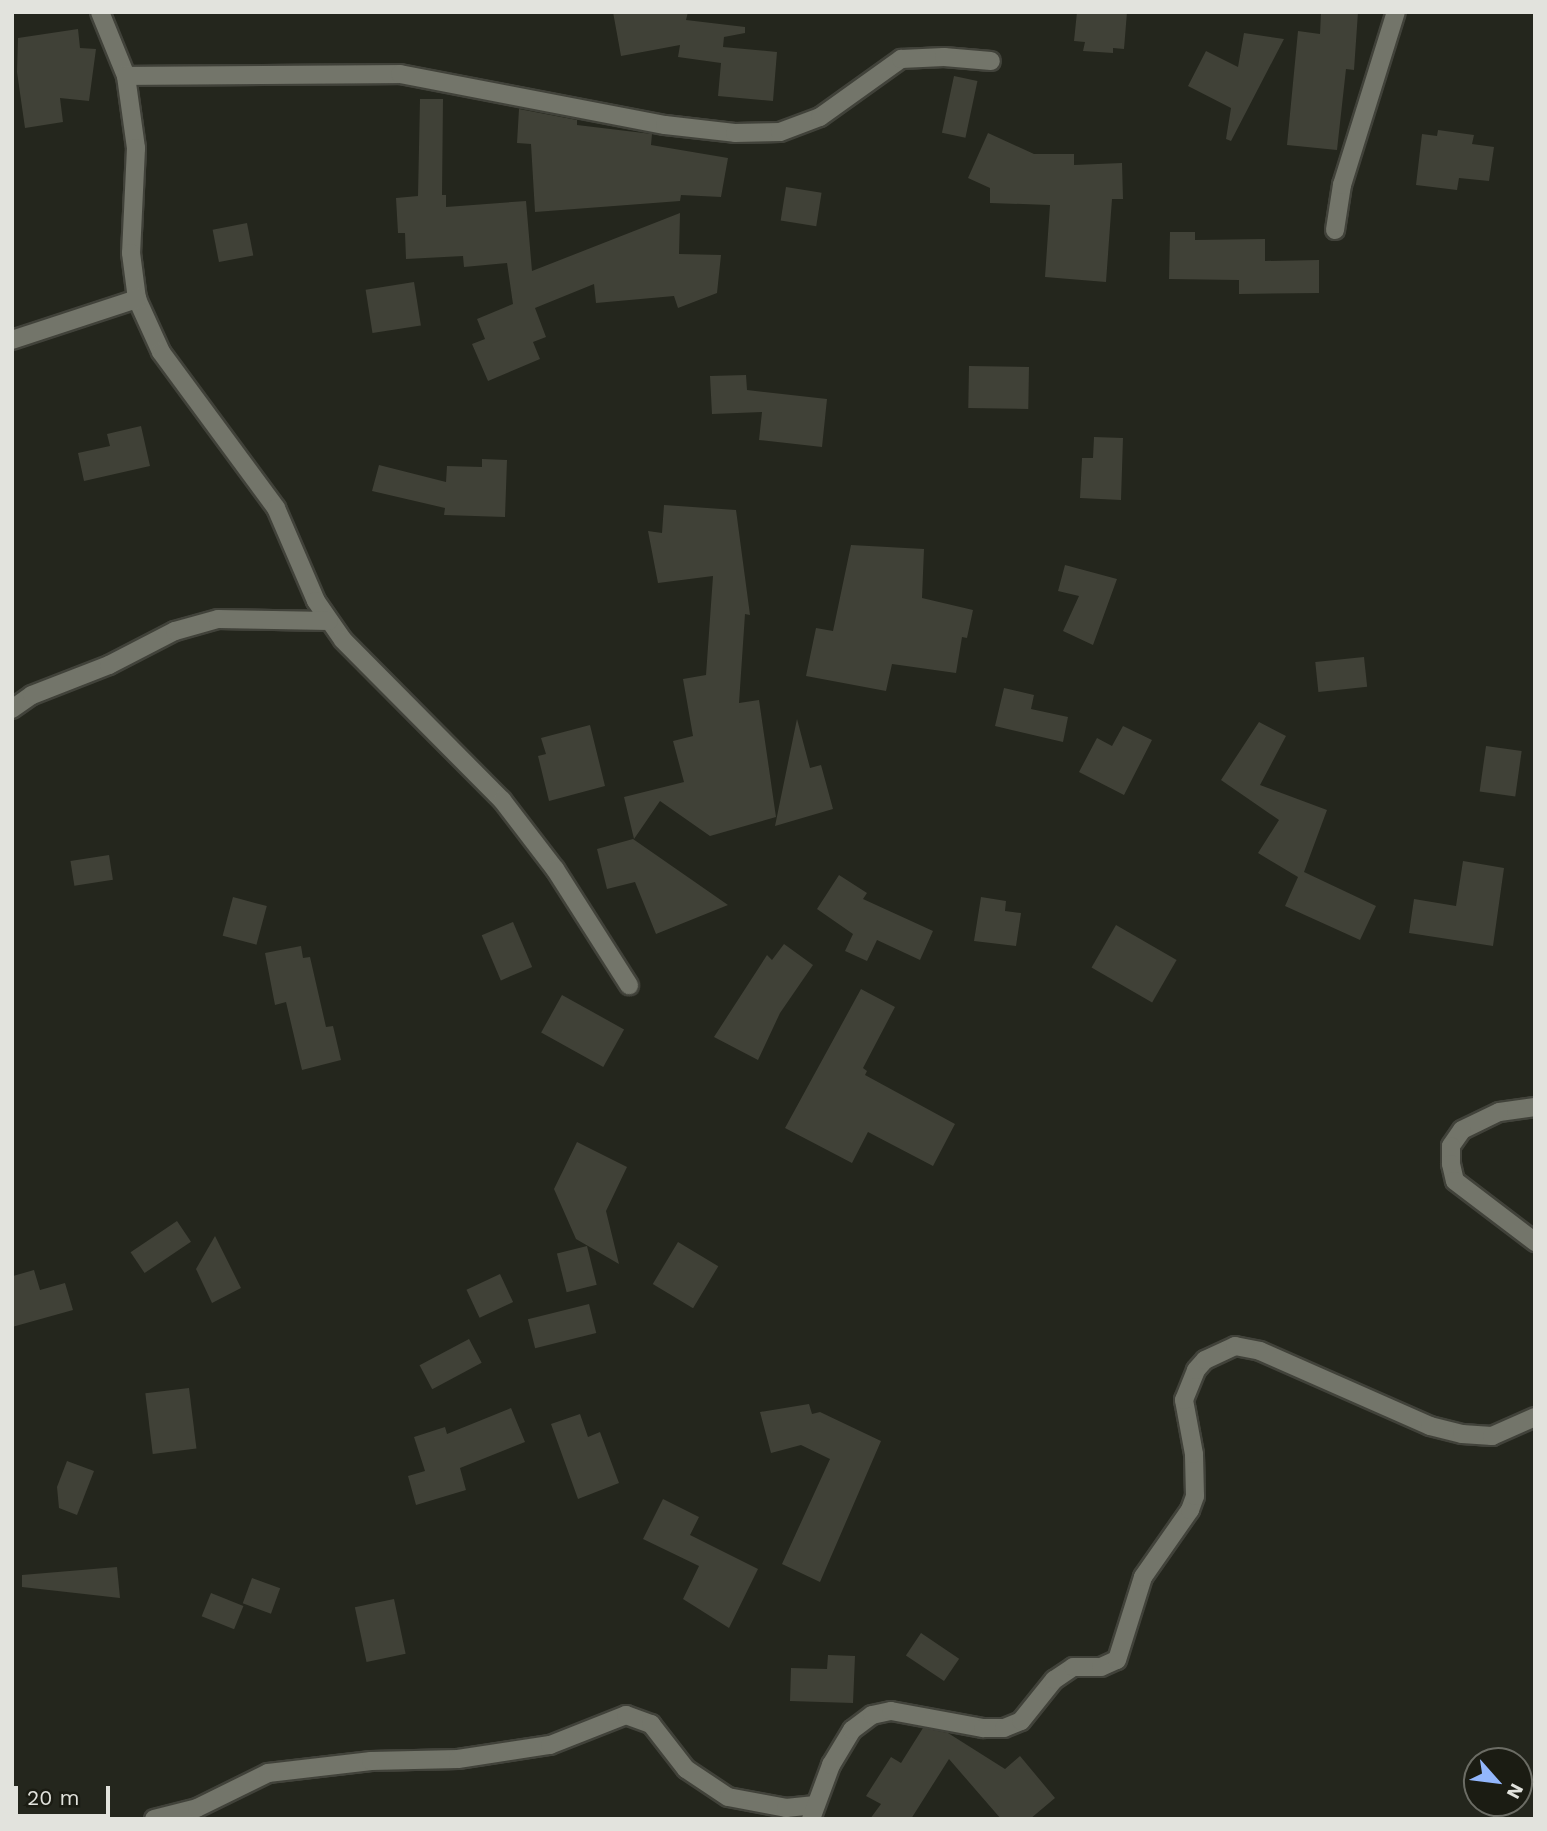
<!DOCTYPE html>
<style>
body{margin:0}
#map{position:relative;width:1547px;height:1831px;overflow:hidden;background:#24261d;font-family:"Work Sans",sans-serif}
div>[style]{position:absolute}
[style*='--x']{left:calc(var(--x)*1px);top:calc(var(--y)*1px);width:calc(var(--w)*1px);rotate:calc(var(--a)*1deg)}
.building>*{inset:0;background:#404137;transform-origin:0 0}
.roads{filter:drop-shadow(2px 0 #41423a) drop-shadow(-2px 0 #41423a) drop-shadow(0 2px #41423a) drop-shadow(0 -2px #41423a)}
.minor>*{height:18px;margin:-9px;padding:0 9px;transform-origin:9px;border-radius:9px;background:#73756a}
span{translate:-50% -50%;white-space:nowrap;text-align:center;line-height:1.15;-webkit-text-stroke:5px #1b1c13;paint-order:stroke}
.frame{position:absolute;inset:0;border:14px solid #e2e3dd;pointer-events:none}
.north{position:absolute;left:1463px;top:1747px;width:70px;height:70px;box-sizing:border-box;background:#1b1c13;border:2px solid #6b6c64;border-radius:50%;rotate:118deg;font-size:19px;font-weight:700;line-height:28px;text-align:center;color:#e2e3dd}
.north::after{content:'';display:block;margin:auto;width:24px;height:32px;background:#93b7fd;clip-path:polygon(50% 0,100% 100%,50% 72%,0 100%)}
.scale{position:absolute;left:14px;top:1786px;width:96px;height:32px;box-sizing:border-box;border:4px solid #e2e3dd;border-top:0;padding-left:9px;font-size:21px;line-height:24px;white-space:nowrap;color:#e2e3dd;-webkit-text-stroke:5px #1b1c13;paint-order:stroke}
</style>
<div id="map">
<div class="building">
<i style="clip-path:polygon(613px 12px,688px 12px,686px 20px,745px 27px,745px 33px,724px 37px,723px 47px,777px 52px,773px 101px,718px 96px,721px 63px,678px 57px,680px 45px,621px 56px)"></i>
<i style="clip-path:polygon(1077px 12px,1127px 12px,1124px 49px,1113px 48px,1113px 53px,1083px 51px,1085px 42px,1074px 41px)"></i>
<i style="clip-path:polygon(1321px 12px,1358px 12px,1354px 70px,1346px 69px,1337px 150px,1287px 145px,1298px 31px,1320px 34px)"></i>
<i style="clip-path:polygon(78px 29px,80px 48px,96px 49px,89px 101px,60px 98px,63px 122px,25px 128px,17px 72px,18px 38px)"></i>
<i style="clip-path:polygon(1244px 33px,1284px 39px,1231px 141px,1226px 139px,1231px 108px,1188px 86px,1206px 51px,1238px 67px)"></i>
<i style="left:954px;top:76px;width:24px;height:58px;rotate:12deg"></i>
<i style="clip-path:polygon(420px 99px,443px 99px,442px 195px,446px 195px,446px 207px,526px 201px,532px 271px,680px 213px,679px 254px,721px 255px,717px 293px,678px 308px,674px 296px,596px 303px,594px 284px,535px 308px,546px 337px,533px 342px,540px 359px,488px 381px,472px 344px,485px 339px,477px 319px,513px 304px,507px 263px,464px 267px,463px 256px,406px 259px,405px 233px,398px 233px,396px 198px,418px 196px)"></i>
<i style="clip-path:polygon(519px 109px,577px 120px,577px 125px,652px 134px,651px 145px,728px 158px,721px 197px,681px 195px,680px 201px,535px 212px,531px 144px,517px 143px)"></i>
<i style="clip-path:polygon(1438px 130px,1474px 135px,1472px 144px,1494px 147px,1489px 181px,1459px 178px,1457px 190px,1416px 185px,1422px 134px,1437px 136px)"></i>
<i style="clip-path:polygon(988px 133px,1034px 154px,1074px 154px,1074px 165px,1122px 163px,1123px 199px,1112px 199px,1106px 282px,1045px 277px,1050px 205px,990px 203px,990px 188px,968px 178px)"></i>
<i style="left:786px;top:187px;width:36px;height:34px;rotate:9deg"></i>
<i style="left:247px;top:223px;width:33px;height:35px;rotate:79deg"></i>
<i style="clip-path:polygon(1170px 232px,1195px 232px,1195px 240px,1265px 239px,1265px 261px,1319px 260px,1319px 293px,1239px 294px,1239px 280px,1169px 279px)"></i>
<i style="left:414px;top:282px;width:44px;height:49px;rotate:81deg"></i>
<i style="left:969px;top:366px;width:60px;height:42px;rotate:1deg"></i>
<i style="clip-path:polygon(746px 375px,747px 390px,827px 399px,822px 447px,759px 440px,762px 412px,712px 414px,710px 376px)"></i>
<i style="clip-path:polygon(141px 426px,150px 466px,84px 481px,78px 453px,110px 446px,107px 434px)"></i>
<i style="clip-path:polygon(1094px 437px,1123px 438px,1121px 500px,1080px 498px,1082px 458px,1093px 458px)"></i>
<i style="clip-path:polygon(482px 459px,507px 460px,505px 517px,444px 515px,445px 508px,372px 491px,379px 465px,446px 482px,447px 466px,482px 467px)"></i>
<i style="clip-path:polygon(664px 505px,736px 510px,750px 615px,745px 614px,739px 703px,759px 700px,776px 817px,710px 836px,660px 801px,634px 839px,624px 797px,684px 782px,673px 741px,693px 736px,683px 679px,706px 675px,713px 576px,658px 583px,648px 531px,662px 533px)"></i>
<i style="clip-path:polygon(851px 545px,924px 549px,922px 598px,973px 610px,967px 638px,962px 637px,956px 673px,892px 664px,886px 691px,806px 676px,816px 628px,833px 631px)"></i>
<i style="clip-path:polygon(1065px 565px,1117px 579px,1093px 645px,1063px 631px,1079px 596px,1058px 591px)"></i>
<i style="left:1364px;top:657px;width:30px;height:49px;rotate:84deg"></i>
<i style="clip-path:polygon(1004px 688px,1034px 695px,1031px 709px,1068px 717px,1063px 742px,995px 726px)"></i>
<i style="clip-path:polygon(797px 719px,810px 768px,821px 765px,833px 809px,775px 826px)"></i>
<i style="clip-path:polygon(1259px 722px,1286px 736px,1260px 785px,1327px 810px,1304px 872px,1376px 906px,1360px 940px,1285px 906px,1298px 877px,1258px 853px,1279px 820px,1221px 780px)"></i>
<i style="clip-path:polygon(590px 725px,605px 786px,549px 801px,538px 756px,546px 754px,541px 738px)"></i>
<i style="clip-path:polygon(1123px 726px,1152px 740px,1124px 795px,1079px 772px,1097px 738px,1112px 746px)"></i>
<i style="left:1486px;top:746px;width:36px;height:46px;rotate:8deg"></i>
<i style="clip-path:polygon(633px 839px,728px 905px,656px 934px,635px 882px,607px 889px,597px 849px)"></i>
<i style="left:109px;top:855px;width:25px;height:39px;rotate:81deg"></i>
<i style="clip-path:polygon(1463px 861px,1504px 868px,1493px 946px,1409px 933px,1414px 899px,1456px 906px)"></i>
<i style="clip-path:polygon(839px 875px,867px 893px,863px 899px,933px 931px,920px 960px,877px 940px,867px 961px,845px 951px,853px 934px,817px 909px)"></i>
<i style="left:233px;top:897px;width:35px;height:40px;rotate:15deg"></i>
<i style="clip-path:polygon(981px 897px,1006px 901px,1005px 911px,1021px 913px,1016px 946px,974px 941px)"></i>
<i style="left:513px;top:922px;width:49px;height:34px;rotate:67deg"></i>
<i style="left:1116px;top:925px;width:70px;height:49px;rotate:30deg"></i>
<i style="clip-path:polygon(784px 944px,813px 965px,780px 1013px,758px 1060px,714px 1037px,767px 955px,772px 960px)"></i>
<i style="clip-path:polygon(301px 946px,303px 958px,310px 957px,326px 1027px,333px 1026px,341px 1060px,302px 1070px,286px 1002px,275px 1005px,265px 953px)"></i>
<i style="clip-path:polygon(861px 989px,895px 1007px,863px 1068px,867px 1071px,865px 1075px,955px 1124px,933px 1166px,868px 1132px,852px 1163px,785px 1128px)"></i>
<i style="left:562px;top:995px;width:71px;height:43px;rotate:29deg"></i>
<i style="clip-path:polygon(577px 1142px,627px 1167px,606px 1211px,619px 1264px,576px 1239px,554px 1189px)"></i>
<i style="left:177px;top:1221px;width:25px;height:56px;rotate:56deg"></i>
<i style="clip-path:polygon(215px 1236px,241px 1288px,212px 1303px,196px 1269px)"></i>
<i style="left:678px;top:1242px;width:47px;height:49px;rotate:31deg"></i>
<i style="left:587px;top:1246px;width:40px;height:31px;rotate:76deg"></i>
<i style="clip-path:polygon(34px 1270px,40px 1290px,65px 1283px,73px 1310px,12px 1327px,13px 1276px)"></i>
<i style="left:500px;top:1274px;width:31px;height:37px;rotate:65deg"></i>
<i style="left:589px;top:1304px;width:30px;height:63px;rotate:76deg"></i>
<i style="left:469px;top:1339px;width:27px;height:56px;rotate:62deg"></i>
<i style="left:189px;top:1388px;width:61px;height:44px;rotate:83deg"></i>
<i style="clip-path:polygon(809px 1404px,812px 1414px,820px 1412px,881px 1441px,820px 1582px,782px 1564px,830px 1459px,801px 1445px,771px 1453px,760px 1412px)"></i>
<i style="clip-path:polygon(511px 1408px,525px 1442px,460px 1468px,466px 1490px,416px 1505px,408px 1476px,425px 1471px,414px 1437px,445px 1427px,447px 1434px)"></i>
<i style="clip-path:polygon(580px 1414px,588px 1437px,600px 1432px,619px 1483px,578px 1499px,551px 1424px)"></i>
<i style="clip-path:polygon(67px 1461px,94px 1471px,77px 1515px,59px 1508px,57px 1487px)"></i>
<i style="clip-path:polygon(663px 1499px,699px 1517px,690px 1535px,758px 1569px,729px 1628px,683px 1599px,699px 1566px,643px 1539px)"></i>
<i style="clip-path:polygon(117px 1567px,120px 1598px,22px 1587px,22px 1575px)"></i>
<i style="left:252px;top:1578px;width:30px;height:27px;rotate:20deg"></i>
<i style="left:211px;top:1593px;width:35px;height:25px;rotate:22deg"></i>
<i style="left:394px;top:1599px;width:56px;height:40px;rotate:78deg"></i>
<i style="left:921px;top:1633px;width:46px;height:27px;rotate:34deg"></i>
<i style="clip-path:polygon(828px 1655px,855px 1656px,853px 1703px,790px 1701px,791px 1668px,827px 1669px)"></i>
<i style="clip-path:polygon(923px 1728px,948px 1733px,1005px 1769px,1020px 1756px,1055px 1798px,1030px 1819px,1001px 1819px,949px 1759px,911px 1819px,870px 1819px,881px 1804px,866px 1796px,891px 1757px,901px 1763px)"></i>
</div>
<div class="roads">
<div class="minor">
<i style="--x:100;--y:12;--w:69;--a:67.9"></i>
<i style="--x:126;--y:76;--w:73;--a:82.1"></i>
<i style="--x:136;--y:148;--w:105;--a:92.7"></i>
<i style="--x:131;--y:253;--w:46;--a:82.6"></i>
<i style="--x:137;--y:299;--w:58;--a:65.6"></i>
<i style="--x:161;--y:352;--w:194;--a:53.6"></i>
<i style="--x:276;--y:508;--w:101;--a:66.7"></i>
<i style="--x:316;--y:601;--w:47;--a:55.3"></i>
<i style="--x:343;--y:640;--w:226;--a:45.2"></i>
<i style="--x:502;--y:800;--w:87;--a:52.5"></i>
<i style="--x:555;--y:869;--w:138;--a:57.5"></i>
<i style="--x:126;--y:76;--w:274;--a:-0.4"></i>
<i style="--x:400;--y:74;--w:270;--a:10.9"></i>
<i style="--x:665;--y:125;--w:70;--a:6.5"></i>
<i style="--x:735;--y:133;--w:45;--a:-1.3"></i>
<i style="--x:780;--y:132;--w:43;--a:-20.6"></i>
<i style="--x:820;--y:117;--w:100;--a:-35.6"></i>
<i style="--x:901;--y:59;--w:43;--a:-2.7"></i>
<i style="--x:944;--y:57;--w:47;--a:4.9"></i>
<i style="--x:1335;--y:230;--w:46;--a:-81.2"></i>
<i style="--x:1342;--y:185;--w:181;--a:-72.7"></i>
<i style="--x:12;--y:340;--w:132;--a:-18.2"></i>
<i style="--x:12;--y:709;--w:24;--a:-35"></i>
<i style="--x:32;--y:695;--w:83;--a:-21.3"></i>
<i style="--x:109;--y:665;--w:74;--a:-27.3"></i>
<i style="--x:175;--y:631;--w:45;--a:-15.6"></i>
<i style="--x:218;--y:619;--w:111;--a:1"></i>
<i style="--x:1535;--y:1107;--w:36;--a:172"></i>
<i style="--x:1499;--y:1112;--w:41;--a:154.1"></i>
<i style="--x:1462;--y:1130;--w:19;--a:125"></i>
<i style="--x:1451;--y:1146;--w:18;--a:90"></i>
<i style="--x:1451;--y:1164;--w:17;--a:77"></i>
<i style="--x:1455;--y:1181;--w:101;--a:37.3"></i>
<i style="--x:154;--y:1819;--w:44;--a:-14.3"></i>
<i style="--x:197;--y:1808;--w:79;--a:-26.2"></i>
<i style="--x:268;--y:1773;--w:104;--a:-6.6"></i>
<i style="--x:371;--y:1761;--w:87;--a:-1.3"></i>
<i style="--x:458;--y:1759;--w:93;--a:-8.7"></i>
<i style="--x:550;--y:1745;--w:82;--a:-21.5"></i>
<i style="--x:626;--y:1715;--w:27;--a:20"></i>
<i style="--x:651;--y:1724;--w:57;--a:52.1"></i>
<i style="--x:686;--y:1769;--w:50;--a:33.7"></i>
<i style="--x:728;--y:1797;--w:59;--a:10.7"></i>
<i style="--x:786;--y:1808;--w:27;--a:-6"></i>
<i style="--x:811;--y:1819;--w:58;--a:-69.7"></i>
<i style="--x:831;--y:1765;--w:41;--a:-59"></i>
<i style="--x:852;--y:1730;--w:25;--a:-37"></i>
<i style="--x:872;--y:1715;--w:19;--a:-12"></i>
<i style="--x:891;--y:1711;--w:94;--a:10.5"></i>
<i style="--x:983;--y:1728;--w:21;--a:0"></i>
<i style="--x:1004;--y:1728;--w:18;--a:-22"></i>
<i style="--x:1021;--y:1721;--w:53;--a:-51.2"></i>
<i style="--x:1054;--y:1680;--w:23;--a:-34"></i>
<i style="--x:1073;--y:1667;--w:28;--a:0"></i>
<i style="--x:1101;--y:1667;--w:17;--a:-24"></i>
<i style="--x:1117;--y:1660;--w:87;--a:-72.6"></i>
<i style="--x:1143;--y:1577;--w:82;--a:-55"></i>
<i style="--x:1190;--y:1510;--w:15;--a:-70"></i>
<i style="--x:1195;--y:1496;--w:42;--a:-91.4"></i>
<i style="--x:1194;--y:1454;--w:55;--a:-100.5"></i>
<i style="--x:1184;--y:1400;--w:32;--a:-68"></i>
<i style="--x:1196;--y:1370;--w:13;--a:-48"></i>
<i style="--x:1205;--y:1360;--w:33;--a:-25"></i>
<i style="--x:1235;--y:1346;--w:25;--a:11"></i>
<i style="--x:1260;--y:1351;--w:186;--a:23.8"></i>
<i style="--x:1430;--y:1426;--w:33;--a:14"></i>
<i style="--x:1462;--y:1434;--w:30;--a:4"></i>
<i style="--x:1492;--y:1436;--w:47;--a:-23.8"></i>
</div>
</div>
<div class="frame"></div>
<div class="north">N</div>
<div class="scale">20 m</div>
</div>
